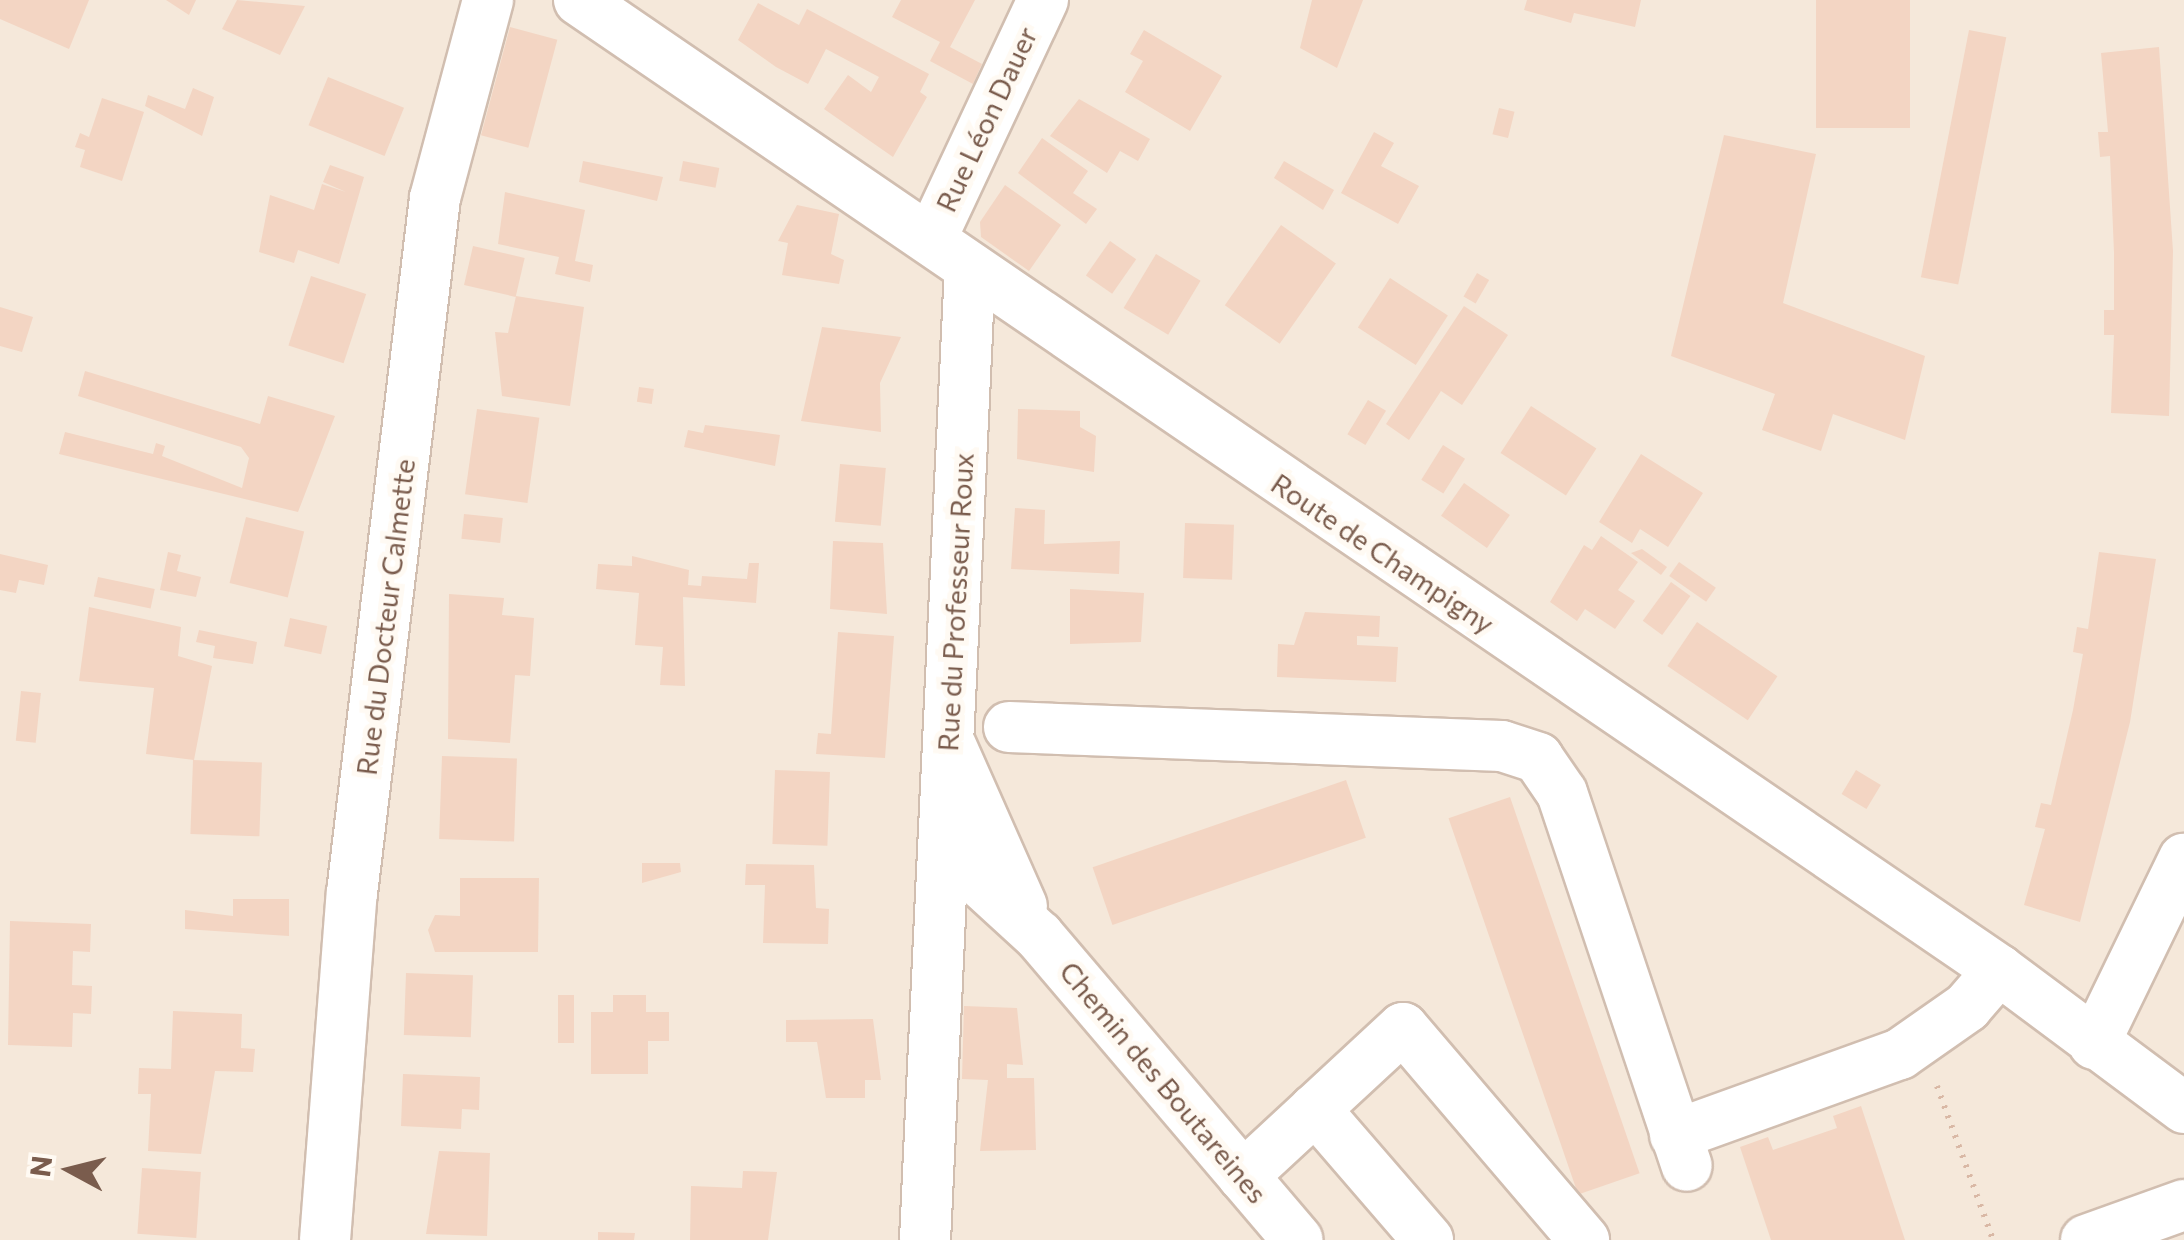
<!DOCTYPE html>
<meta charset="utf-8">
<style>
body{margin:0}
#map{position:relative;width:2184px;height:1240px;overflow:hidden;background:#fdf6ec;font-family:Commissioner,sans-serif}
div>[style]{position:absolute}
[style*='--x']{left:calc(var(--x)*1px);top:calc(var(--y)*1px);width:calc(var(--w)*1px);rotate:calc(var(--a)*1deg)}
.residential>*{inset:0;background:#f5e8da;transform-origin:0 0}
.building>*{inset:0;background:#f3d5c3;transform-origin:0 0}
.path>*{height:6px;margin-top:-3px;transform-origin:0;background:repeating-linear-gradient(90deg,#d9b8a5 0 2.5px,transparent 0 10.5px)}
.roads{filter:drop-shadow(2px 0 #d1beb0) drop-shadow(-2px 0 #d1beb0) drop-shadow(0 2px #d1beb0) drop-shadow(0 -2px #d1beb0)}
.minor>*{height:50px;margin:-25px;padding:0 25px;transform-origin:25px;border-radius:25px;background:#fff}
span{translate:-50% -50%;white-space:nowrap;text-align:center;line-height:1.15;-webkit-text-stroke:10px #fffaf3;paint-order:stroke}
.street-label{font-size:28px;color:#7a5c4d}
.north{position:absolute;left:20px;top:1120px;width:100px;height:100px;-webkit-text-stroke:8px #fffaf3;paint-order:stroke;rotate:277deg;font-size:28px;font-weight:700;line-height:40px;text-align:center;color:#7a5c4d}
.north::after{content:'';display:block;margin:auto;width:35px;height:45px;background:#7a5c4d;clip-path:polygon(50% 0,100% 100%,50% 72%,0 100%)}
</style>
<div id="map">
<div class="residential">
<i style="left:0;top:0;width:2184px;height:1240px"></i>
</div>
<div class="building">
<i style="clip-path:polygon(0 0,89px 0,69px 49px,0 19px)"></i>
<i style="clip-path:polygon(166px 0,196px 0,189px 15px)"></i>
<i style="clip-path:polygon(237px 0,305px 6px,280px 55px,222px 29px)"></i>
<i style="clip-path:polygon(901px 0,975px 0,950px 47px,982px 64px,973px 84px,930px 61px,940px 42px,892px 17px)"></i>
<i style="clip-path:polygon(1312px 0,1363px 0,1337px 68px,1300px 48px)"></i>
<i style="clip-path:polygon(1527px 0,1641px 0,1635px 27px,1574px 13px,1571px 23px,1524px 10px)"></i>
<i style="left:1816px;top:0;width:94px;height:128px"></i>
<i style="clip-path:polygon(758px 3px,799px 25px,807px 9px,929px 74px,920px 92px,927px 97px,893px 157px,824px 109px,848px 75px,871px 92px,879px 77px,826px 49px,808px 84px,776px 67px,738px 40px)"></i>
<i style="left:510px;top:27px;width:49px;height:112px;rotate:15deg"></i>
<i style="clip-path:polygon(1144px 30px,1222px 76px,1190px 131px,1125px 92px,1143px 61px,1130px 54px)"></i>
<i style="left:1969px;top:30px;width:38px;height:252px;rotate:11deg"></i>
<i style="clip-path:polygon(2159px 47px,2173px 251px,2169px 416px,2111px 413px,2114px 335px,2104px 335px,2104px 310px,2114px 310px,2114px 253px,2110px 156px,2100px 157px,2098px 132px,2108px 132px,2101px 53px)"></i>
<i style="left:328px;top:77px;width:82px;height:52px;rotate:22deg"></i>
<i style="clip-path:polygon(193px 88px,214px 97px,202px 136px,145px 106px,148px 95px,185px 109px)"></i>
<i style="clip-path:polygon(102px 98px,144px 112px,122px 181px,80px 167px,85px 150px,75px 147px,80px 133px,89px 137px)"></i>
<i style="clip-path:polygon(1079px 99px,1150px 139px,1138px 161px,1120px 151px,1107px 173px,1050px 136px)"></i>
<i style="left:1499px;top:108px;width:16px;height:27px;rotate:14deg"></i>
<i style="clip-path:polygon(1374px 132px,1394px 143px,1381px 166px,1419px 186px,1398px 224px,1341px 193px)"></i>
<i style="clip-path:polygon(1724px 135px,1816px 154px,1783px 303px,1925px 356px,1905px 440px,1833px 414px,1821px 451px,1762px 430px,1775px 394px,1671px 356px)"></i>
<i style="clip-path:polygon(1042px 138px,1088px 171px,1073px 193px,1097px 209px,1086px 224px,1018px 173px)"></i>
<i style="clip-path:polygon(583px 161px,663px 177px,657px 201px,579px 182px)"></i>
<i style="left:683px;top:161px;width:37px;height:20px;rotate:11deg"></i>
<i style="clip-path:polygon(1284px 161px,1334px 190px,1323px 210px,1274px 178px)"></i>
<i style="clip-path:polygon(330px 165px,364px 177px,339px 264px,298px 250px,294px 263px,259px 252px,270px 195px,314px 210px,322px 184px,346px 192px,323px 182px)"></i>
<i style="clip-path:polygon(1005px 185px,1061px 225px,1029px 271px,981px 237px,980px 222px)"></i>
<i style="clip-path:polygon(505px 192px,585px 210px,575px 261px,593px 265px,590px 282px,555px 274px,559px 257px,498px 244px)"></i>
<i style="clip-path:polygon(797px 205px,839px 214px,831px 254px,844px 260px,839px 284px,782px 275px,788px 243px,778px 241px)"></i>
<i style="left:1281px;top:225px;width:67px;height:98px;rotate:35deg"></i>
<i style="left:1110px;top:241px;width:32px;height:42px;rotate:35deg"></i>
<i style="left:473px;top:246px;width:53px;height:40px;rotate:13deg"></i>
<i style="left:1156px;top:254px;width:52px;height:63px;rotate:31deg"></i>
<i style="left:1477px;top:273px;width:14px;height:27px;rotate:30deg"></i>
<i style="left:311px;top:276px;width:58px;height:73px;rotate:18deg"></i>
<i style="left:1390px;top:278px;width:69px;height:59px;rotate:33deg"></i>
<i style="clip-path:polygon(516px 296px,584px 307px,570px 406px,502px 396px,495px 332px,508px 333px)"></i>
<i style="clip-path:polygon(1464px 306px,1508px 335px,1462px 405px,1441px 391px,1409px 440px,1386px 424px)"></i>
<i style="clip-path:polygon(0 307px,33px 317px,22px 352px,0 346px)"></i>
<i style="clip-path:polygon(822px 327px,901px 337px,880px 383px,881px 432px,801px 421px)"></i>
<i style="clip-path:polygon(85px 371px,260px 424px,268px 396px,335px 416px,298px 512px,59px 454px,65px 432px,153px 454px,156px 443px,165px 446px,162px 456px,242px 488px,249px 458px,241px 447px,78px 396px)"></i>
<i style="left:639px;top:387px;width:15px;height:15px;rotate:8deg"></i>
<i style="left:1368px;top:400px;width:21px;height:40px;rotate:31deg"></i>
<i style="left:1531px;top:406px;width:78px;height:56px;rotate:33deg"></i>
<i style="left:477px;top:409px;width:63px;height:86px;rotate:8deg"></i>
<i style="clip-path:polygon(1018px 409px,1080px 411px,1080px 427px,1096px 436px,1094px 472px,1017px 459px)"></i>
<i style="clip-path:polygon(705px 425px,780px 435px,775px 466px,684px 447px,688px 430px,703px 433px)"></i>
<i style="left:1443px;top:445px;width:26px;height:41px;rotate:32deg"></i>
<i style="clip-path:polygon(1641px 454px,1703px 493px,1668px 547px,1640px 529px,1632px 543px,1599px 522px)"></i>
<i style="left:840px;top:464px;width:46px;height:58px;rotate:5deg"></i>
<i style="left:1464px;top:483px;width:56px;height:40px;rotate:35deg"></i>
<i style="clip-path:polygon(1015px 508px,1045px 510px,1044px 544px,1120px 541px,1119px 574px,1011px 569px)"></i>
<i style="left:464px;top:514px;width:39px;height:25px;rotate:6deg"></i>
<i style="left:246px;top:517px;width:60px;height:68px;rotate:14deg"></i>
<i style="left:1185px;top:523px;width:49px;height:55px;rotate:2deg"></i>
<i style="clip-path:polygon(1601px 536px,1638px 562px,1618px 590px,1635px 601px,1615px 629px,1585px 609px,1577px 621px,1550px 602px,1584px 545px,1592px 550px)"></i>
<i style="clip-path:polygon(833px 541px,883px 543px,887px 614px,830px 609px)"></i>
<i style="clip-path:polygon(1642px 549px,1667px 567px,1661px 575px,1631px 553px)"></i>
<i style="clip-path:polygon(168px 552px,181px 555px,177px 571px,201px 577px,196px 597px,160px 590px)"></i>
<i style="clip-path:polygon(2099px 552px,2156px 559px,2130px 722px,2080px 922px,2024px 905px,2045px 829px,2035px 827px,2041px 803px,2051px 805px,2073px 710px,2083px 654px,2073px 652px,2077px 627px,2088px 629px)"></i>
<i style="clip-path:polygon(0 554px,48px 565px,44px 585px,19px 580px,16px 593px,0 590px)"></i>
<i style="clip-path:polygon(632px 556px,689px 570px,688px 585px,701px 586px,702px 576px,747px 579px,749px 563px,759px 563px,756px 603px,683px 597px,685px 686px,660px 685px,663px 647px,635px 645px,639px 593px,596px 589px,598px 564px,632px 566px)"></i>
<i style="left:1679px;top:562px;width:45px;height:17px;rotate:35deg"></i>
<i style="left:98px;top:577px;width:58px;height:20px;rotate:12deg"></i>
<i style="left:1671px;top:582px;width:24px;height:48px;rotate:36deg"></i>
<i style="clip-path:polygon(1070px 589px,1144px 593px,1141px 642px,1070px 644px)"></i>
<i style="clip-path:polygon(449px 594px,504px 598px,502px 615px,534px 618px,530px 676px,515px 675px,510px 743px,448px 739px)"></i>
<i style="clip-path:polygon(89px 607px,181px 627px,178px 656px,212px 666px,194px 760px,146px 754px,154px 688px,79px 681px)"></i>
<i style="clip-path:polygon(1305px 612px,1380px 616px,1379px 637px,1357px 636px,1357px 645px,1398px 647px,1396px 682px,1277px 677px,1278px 644px,1294px 645px)"></i>
<i style="left:290px;top:618px;width:38px;height:29px;rotate:12deg"></i>
<i style="left:1697px;top:622px;width:97px;height:53px;rotate:34deg"></i>
<i style="clip-path:polygon(199px 630px,257px 642px,253px 664px,213px 658px,215px 646px,196px 642px)"></i>
<i style="clip-path:polygon(838px 632px,894px 636px,885px 758px,816px 754px,818px 733px,831px 734px)"></i>
<i style="left:21px;top:691px;width:20px;height:50px;rotate:6deg"></i>
<i style="left:442px;top:756px;width:75px;height:83px;rotate:2deg"></i>
<i style="left:193px;top:760px;width:69px;height:74px;rotate:2deg"></i>
<i style="left:775px;top:770px;width:55px;height:74px;rotate:2deg"></i>
<i style="left:1856px;top:770px;width:29px;height:28px;rotate:31deg"></i>
<i style="left:1346px;top:780px;width:61px;height:268px;rotate:71deg"></i>
<i style="left:1510px;top:797px;width:398px;height:65px;rotate:71deg"></i>
<i style="clip-path:polygon(642px 863px,680px 863px,681px 872px,642px 883px)"></i>
<i style="clip-path:polygon(746px 864px,814px 865px,816px 908px,829px 909px,828px 944px,763px 943px,765px 885px,745px 885px)"></i>
<i style="clip-path:polygon(460px 878px,539px 878px,538px 952px,435px 952px,428px 930px,435px 915px,460px 916px)"></i>
<i style="clip-path:polygon(233px 899px,289px 899px,289px 936px,185px 929px,185px 910px,233px 916px)"></i>
<i style="clip-path:polygon(10px 921px,91px 924px,90px 952px,73px 951px,72px 985px,92px 986px,91px 1014px,73px 1013px,72px 1047px,8px 1045px)"></i>
<i style="left:406px;top:973px;width:67px;height:62px;rotate:2deg"></i>
<i style="left:558px;top:995px;width:16px;height:48px"></i>
<i style="clip-path:polygon(613px 995px,646px 995px,646px 1012px,669px 1012px,669px 1041px,648px 1041px,648px 1074px,591px 1074px,591px 1012px,613px 1012px)"></i>
<i style="clip-path:polygon(964px 1006px,1017px 1008px,1023px 1065px,1007px 1064px,1007px 1078px,1034px 1078px,1036px 1150px,980px 1151px,988px 1080px,962px 1079px)"></i>
<i style="clip-path:polygon(173px 1011px,242px 1014px,241px 1048px,255px 1049px,253px 1072px,215px 1071px,201px 1154px,148px 1151px,151px 1094px,138px 1094px,139px 1068px,171px 1069px)"></i>
<i style="clip-path:polygon(873px 1019px,881px 1080px,865px 1080px,865px 1098px,826px 1098px,817px 1042px,786px 1042px,786px 1020px)"></i>
<i style="clip-path:polygon(403px 1074px,480px 1077px,479px 1110px,462px 1109px,461px 1129px,401px 1126px)"></i>
<i style="clip-path:polygon(1861px 1106px,1905px 1240px,1771px 1240px,1740px 1147px,1768px 1137px,1773px 1150px,1837px 1128px,1833px 1116px)"></i>
<i style="clip-path:polygon(439px 1151px,490px 1153px,487px 1236px,426px 1234px)"></i>
<i style="left:142px;top:1168px;width:59px;height:66px;rotate:4deg"></i>
<i style="clip-path:polygon(743px 1171px,777px 1172px,768px 1240px,690px 1240px,691px 1186px,742px 1188px)"></i>
<i style="clip-path:polygon(598px 1232px,635px 1233px,634px 1240px,598px 1240px)"></i>
</div>
<div class="path">
<i style="--x:1937;--y:1086;--w:164;--a:70"></i>
</div>
<div class="roads">
<div class="minor">
<i style="--x:579;--y:0;--w:1720;--a:34.34"></i>
<i style="--x:1999;--y:970;--w:231;--a:36.7"></i>
<i style="--x:931;--y:239;--w:264;--a:-64.9"></i>
<i style="--x:1009;--y:727;--w:493;--a:2.2"></i>
<i style="--x:1502;--y:746;--w:38;--a:18"></i>
<i style="--x:1538;--y:758;--w:42;--a:55.6"></i>
<i style="--x:1562;--y:793;--w:393;--a:71.5"></i>
<i style="--x:951;--y:746;--w:175;--a:66.1"></i>
<i style="--x:945;--y:822;--w:69;--a:59.7"></i>
<i style="--x:980;--y:882;--w:80;--a:42.5"></i>
<i style="--x:1039;--y:936;--w:399;--a:49.6"></i>
<i style="--x:2094;--y:1044;--w:206;--a:-64.1"></i>
<i style="--x:1315;--y:1109;--w:173;--a:49.2"></i>
<i style="--x:1675;--y:1135;--w:239;--a:-19.8"></i>
<i style="--x:1900;--y:1054;--w:82;--a:-35"></i>
<i style="--x:1967;--y:1007;--w:49;--a:-49.1"></i>
<i style="--x:1243;--y:1176;--w:218;--a:-42.8"></i>
<i style="--x:1403;--y:1028;--w:279;--a:49.5"></i>
<i style="--x:325;--y:1240;--w:348;--a:-85.6"></i>
<i style="--x:352;--y:893;--w:700;--a:-83.19"></i>
<i style="--x:435;--y:198;--w:205;--a:-75"></i>
<i style="--x:925;--y:1240;--w:973;--a:-87.35"></i>
<i style="--x:2086;--y:1240;--w:104;--a:-19.7"></i>
</div>
</div>
<div class="street-label">
<span style="left:986px;top:119px;rotate:-65deg">Rue Léon Dauer</span>
<span style="left:1383px;top:553px;rotate:34deg">Route de Champigny</span>
<span style="left:955px;top:602px;rotate:-87deg">Rue du Professeur Roux</span>
<span style="left:385px;top:617px;rotate:-83deg">Rue du Docteur Calmette</span>
<span style="left:1164px;top:1082px;rotate:50deg">Chemin des Boutareines</span>
</div>
<div class="north">N</div>
</div>
